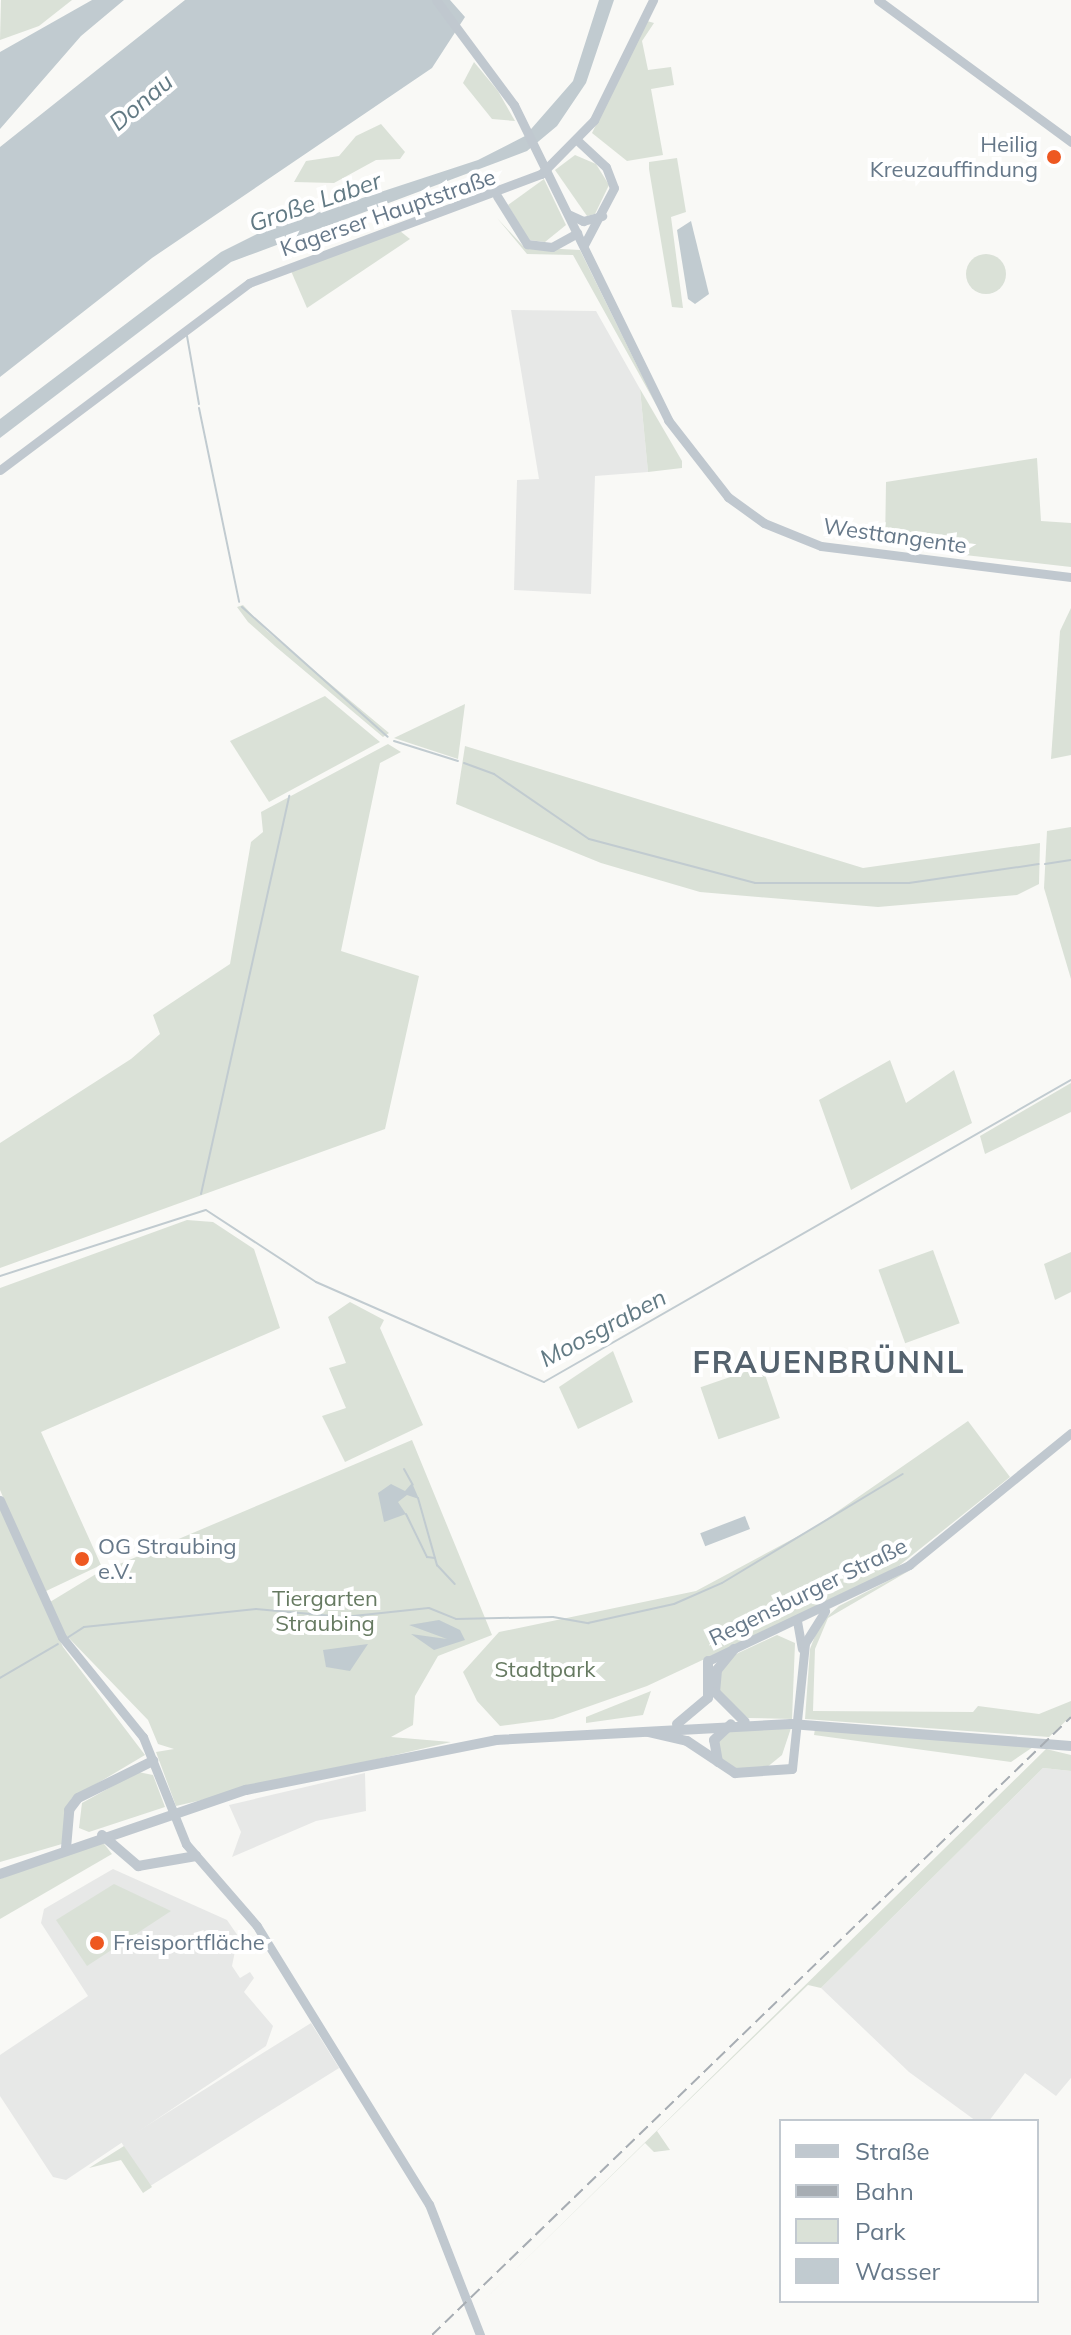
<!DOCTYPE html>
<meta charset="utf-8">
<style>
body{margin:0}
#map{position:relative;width:1071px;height:2335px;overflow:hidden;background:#f9f9f6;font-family:Mulish,sans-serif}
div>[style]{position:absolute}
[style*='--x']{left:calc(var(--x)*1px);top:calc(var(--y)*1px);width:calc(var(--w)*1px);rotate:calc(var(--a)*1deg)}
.built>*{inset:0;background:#e7e8e7;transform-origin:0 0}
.green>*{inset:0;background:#dae1d7;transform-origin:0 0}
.round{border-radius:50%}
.water>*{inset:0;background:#c1cbd0;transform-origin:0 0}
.stream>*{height:2px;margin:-1px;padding:0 1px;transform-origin:1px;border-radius:1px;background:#c1cbd0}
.secondary>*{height:9px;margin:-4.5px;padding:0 4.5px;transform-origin:4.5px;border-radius:4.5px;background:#c0c8cf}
.primary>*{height:10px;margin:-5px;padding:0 5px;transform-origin:5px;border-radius:5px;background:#c0c8cf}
.rail>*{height:2px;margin-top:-1px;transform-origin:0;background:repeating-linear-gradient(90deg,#a7adb3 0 12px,transparent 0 18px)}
.dots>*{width:22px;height:22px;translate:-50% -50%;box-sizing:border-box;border:4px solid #fff;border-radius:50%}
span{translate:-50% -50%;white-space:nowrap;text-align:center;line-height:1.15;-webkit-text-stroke:8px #fff;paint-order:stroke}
.poi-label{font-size:22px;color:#667889}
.right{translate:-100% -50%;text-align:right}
.left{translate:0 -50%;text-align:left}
.street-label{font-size:22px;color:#667889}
.park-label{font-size:22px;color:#667a61}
.water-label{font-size:24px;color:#627a84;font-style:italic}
.district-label{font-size:30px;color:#54626e;font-weight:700;letter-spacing:2px}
.legend{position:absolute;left:779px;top:2119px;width:260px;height:184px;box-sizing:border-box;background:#fff;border:2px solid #c2c9d0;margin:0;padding:10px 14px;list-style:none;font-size:24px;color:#667889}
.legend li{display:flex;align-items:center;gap:16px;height:40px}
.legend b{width:40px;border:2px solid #c2c9d0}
</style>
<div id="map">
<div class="built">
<i style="clip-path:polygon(511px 310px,596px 311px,640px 389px,648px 472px,595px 476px,591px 594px,514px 590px,517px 480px,539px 479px)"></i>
<i style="clip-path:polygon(1043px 1768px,1071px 1771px,1071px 2078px,1056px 2096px,1025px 2073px,989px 2121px,976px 2121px,909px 2072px,821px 1988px)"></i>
<i style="clip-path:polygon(365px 1773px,366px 1811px,316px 1821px,232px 1857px,241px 1832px,229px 1805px)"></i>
<i style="clip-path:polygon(113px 1869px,227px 1920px,238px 1936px,232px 1966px,240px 1978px,250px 1972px,254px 1978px,244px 1992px,273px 2026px,266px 2046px,66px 2180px,53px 2177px,0 2096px,0 2055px,88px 1996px,41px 1923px,44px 1909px)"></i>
<i style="left:311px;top:2023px;width:53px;height:224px;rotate:58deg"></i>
</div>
<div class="green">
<i style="clip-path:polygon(72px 0,39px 26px,0 40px,1px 0)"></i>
<i style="clip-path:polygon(647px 21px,654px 23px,642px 41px,648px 70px,671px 67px,674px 85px,651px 89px,663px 155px,627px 161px,592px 133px)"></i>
<i style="clip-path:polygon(474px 62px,498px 91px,515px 121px,492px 119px,463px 83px)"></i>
<i style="clip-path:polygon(381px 124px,405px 152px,400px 159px,376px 160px,334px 183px,294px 182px,306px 161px,339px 156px,356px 136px)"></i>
<i style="clip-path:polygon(575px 155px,596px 164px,609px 185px,595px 214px,587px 216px,555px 170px)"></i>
<i style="clip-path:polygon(677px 158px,686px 212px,671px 217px,683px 308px,672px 307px,649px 169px,649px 162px)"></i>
<i style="clip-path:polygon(544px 179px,566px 225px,545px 242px,529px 240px,508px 205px)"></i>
<i style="clip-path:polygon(497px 218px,524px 247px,580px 250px,659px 410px,573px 255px,527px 254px)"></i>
<i style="clip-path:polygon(400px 231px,410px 239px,307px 308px,291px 271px)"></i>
<i class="round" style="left:966px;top:254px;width:40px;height:40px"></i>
<i style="clip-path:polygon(640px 389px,682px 461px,682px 468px,648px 472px)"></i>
<i style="clip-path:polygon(1037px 458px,1041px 521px,1071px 523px,1071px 567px,885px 546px,886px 482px)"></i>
<i style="clip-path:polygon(243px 605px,267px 631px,389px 733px,383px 737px,275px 646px,248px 622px,237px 607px)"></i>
<i style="clip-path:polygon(1071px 608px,1071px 755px,1051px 759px,1060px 631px)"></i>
<i style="clip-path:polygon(325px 696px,380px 742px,269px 802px,230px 741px)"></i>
<i style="clip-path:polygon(465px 704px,458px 759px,394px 738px)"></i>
<i style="clip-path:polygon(388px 744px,401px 752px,380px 763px,341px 951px,419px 976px,385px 1129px,0 1268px,0 1143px,131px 1059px,160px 1034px,153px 1015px,230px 964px,251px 842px,263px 832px,261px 812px)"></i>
<i style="clip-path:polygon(465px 746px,863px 868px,1040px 843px,1039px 884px,1017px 895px,878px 907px,700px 892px,601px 863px,456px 804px)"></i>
<i style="clip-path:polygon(1071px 827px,1071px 979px,1044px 888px,1047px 831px)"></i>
<i style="clip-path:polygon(890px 1060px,906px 1103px,954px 1070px,972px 1123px,851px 1190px,819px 1100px)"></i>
<i style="clip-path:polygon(1071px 1083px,1071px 1112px,985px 1154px,980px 1136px)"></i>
<i style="clip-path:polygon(187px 1220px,213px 1222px,254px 1249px,280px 1328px,41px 1432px,101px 1565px,44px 1592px,0 1490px,0 1288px)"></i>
<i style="left:933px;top:1250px;width:78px;height:58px;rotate:70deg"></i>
<i style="clip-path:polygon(1071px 1252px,1071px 1292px,1055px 1300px,1044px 1264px)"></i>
<i style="clip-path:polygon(350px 1302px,384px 1320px,380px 1328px,423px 1425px,345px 1462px,322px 1416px,346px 1408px,329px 1368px,346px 1363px,328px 1317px)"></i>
<i style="clip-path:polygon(613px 1351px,633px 1402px,578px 1429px,559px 1387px)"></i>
<i style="left:762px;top:1366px;width:55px;height:65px;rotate:71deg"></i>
<i style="clip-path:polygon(968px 1421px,1010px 1477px,891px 1572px,647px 1686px,553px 1719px,500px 1726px,477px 1701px,463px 1672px,499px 1632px,696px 1591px,815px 1527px)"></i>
<i style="clip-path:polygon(412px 1440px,492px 1635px,438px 1656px,415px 1696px,413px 1725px,391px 1737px,451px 1742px,176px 1806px,156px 1752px,174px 1749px,158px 1744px,148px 1720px,65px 1634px,50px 1602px,96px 1574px)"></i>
<i style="clip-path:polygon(0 1508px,63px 1647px,145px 1755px,71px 1799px,62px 1844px,0 1862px)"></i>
<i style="clip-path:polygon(919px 1565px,828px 1618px,815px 1649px,813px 1711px,973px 1712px,978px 1706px,1039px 1714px,1071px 1701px,1071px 1716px,1049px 1737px,805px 1719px,810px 1649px,820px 1623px,839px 1606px)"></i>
<i style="clip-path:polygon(777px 1635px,795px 1643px,792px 1719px,748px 1718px,719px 1694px,720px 1672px,734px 1655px)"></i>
<i style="clip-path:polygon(651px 1691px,643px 1715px,586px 1723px,586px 1717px)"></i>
<i style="clip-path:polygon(791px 1728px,782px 1755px,766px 1768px,745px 1772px,722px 1762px,716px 1743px,726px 1730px)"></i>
<i style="clip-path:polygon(815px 1729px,1033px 1747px,1011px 1762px,814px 1735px)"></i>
<i style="clip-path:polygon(1046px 1749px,1071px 1755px,1071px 1771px,1043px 1768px,821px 1988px,808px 1985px,657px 2131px,670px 2150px,654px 2152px,645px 2143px,475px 2309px)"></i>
<i style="clip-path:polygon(138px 1772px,153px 1775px,165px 1807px,89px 1832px,79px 1828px,82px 1803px)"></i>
<i style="clip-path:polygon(101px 1840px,112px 1854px,0 1919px,0 1879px)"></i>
<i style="clip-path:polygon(114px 1884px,171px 1911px,87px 1966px,56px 1920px)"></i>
<i style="clip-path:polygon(124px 2146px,152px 2187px,143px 2193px,121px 2160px,89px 2168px)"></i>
</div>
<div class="water">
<i style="clip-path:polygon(92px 0,124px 0,81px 36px,0 129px,0 52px)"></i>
<i style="clip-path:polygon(185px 0,450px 0,465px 17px,432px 68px,152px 258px,0 377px,0 147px)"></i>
<i style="clip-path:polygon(599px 0,614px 0,586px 83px,557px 126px,527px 151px,231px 262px,0 438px,0 419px,221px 252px,265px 230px,478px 160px,525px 136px,573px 81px)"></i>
<i style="clip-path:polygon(691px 221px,709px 294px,695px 304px,688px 299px,677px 230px)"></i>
<i style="clip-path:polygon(412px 1483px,419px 1499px,407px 1495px,398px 1502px,406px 1514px,384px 1522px,378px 1493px,391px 1484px,405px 1491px)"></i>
<i style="left:745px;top:1516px;width:14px;height:48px;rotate:69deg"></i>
<i style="clip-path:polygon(439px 1620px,460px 1630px,465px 1640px,434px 1650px,411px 1634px,447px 1639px,409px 1625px)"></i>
<i style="clip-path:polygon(368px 1644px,350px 1671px,326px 1667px,323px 1650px)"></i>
</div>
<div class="stream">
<i style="--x:187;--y:336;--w:69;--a:80"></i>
<i style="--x:199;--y:408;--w:198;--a:78.3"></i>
<i style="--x:242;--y:607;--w:195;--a:41.7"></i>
<i style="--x:394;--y:741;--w:67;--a:17.4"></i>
<i style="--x:464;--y:763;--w:32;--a:20"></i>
<i style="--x:494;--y:774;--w:115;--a:34.4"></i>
<i style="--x:589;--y:839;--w:172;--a:14.8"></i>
<i style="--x:755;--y:883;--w:154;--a:0"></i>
<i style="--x:909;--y:883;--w:131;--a:-8.3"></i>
<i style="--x:1045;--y:864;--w:26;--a:-9"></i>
<i style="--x:201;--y:1194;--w:408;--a:-77.5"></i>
<i style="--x:0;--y:1276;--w:216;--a:-17.8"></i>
<i style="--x:206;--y:1210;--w:131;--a:33.2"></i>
<i style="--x:316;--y:1282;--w:249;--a:23.7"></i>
<i style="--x:544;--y:1382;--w:607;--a:-29.82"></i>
<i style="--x:404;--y:1469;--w:18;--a:61"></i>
<i style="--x:418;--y:1498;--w:70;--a:74.2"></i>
<i style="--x:437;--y:1565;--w:26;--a:47"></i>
<i style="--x:406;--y:1514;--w:48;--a:64"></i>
<i style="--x:427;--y:1557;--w:8;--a:7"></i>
<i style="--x:67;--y:1638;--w:20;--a:-33"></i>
<i style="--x:84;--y:1627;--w:173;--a:-6"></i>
<i style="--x:256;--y:1609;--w:88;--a:5.2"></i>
<i style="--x:344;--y:1617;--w:85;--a:-6"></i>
<i style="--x:429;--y:1608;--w:29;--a:22"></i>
<i style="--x:456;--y:1619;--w:97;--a:-1.2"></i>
<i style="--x:553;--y:1617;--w:36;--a:10"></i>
<i style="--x:588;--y:1623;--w:88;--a:-12.5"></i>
<i style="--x:674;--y:1604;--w:52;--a:-23.6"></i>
<i style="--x:722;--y:1583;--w:211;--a:-31.1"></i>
<i style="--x:0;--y:1678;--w:67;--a:-30.4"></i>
</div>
<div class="secondary">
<i style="--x:436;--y:0;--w:131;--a:53.4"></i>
<i style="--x:514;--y:105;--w:351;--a:63.9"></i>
<i style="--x:668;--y:420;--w:98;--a:52.1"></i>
<i style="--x:728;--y:497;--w:44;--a:35.8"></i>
<i style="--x:764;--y:523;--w:61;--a:22"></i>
<i style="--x:821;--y:546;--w:252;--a:7.1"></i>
<i style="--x:878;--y:0;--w:240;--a:36.3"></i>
<i style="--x:578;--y:141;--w:38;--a:43"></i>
<i style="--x:606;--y:167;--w:22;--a:69"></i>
<i style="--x:614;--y:188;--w:64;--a:117.8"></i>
<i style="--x:497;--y:196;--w:57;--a:58"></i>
<i style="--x:527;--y:244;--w:25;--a:7"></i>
<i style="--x:552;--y:247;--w:29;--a:-29"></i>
<i style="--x:568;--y:214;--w:17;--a:25"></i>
<i style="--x:583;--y:221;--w:20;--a:-15"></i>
<i style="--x:0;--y:470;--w:311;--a:-36.9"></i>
<i style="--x:249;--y:283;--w:312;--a:-20.5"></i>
<i style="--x:541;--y:174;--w:76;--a:-45.5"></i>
<i style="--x:594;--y:120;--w:134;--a:-63.8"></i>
<i style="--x:0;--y:1500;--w:150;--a:65.7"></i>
<i style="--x:62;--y:1637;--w:129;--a:51"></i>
<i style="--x:143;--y:1737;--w:115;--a:68.1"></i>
<i style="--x:186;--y:1844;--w:108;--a:49.1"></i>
<i style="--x:257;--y:1926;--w:327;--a:58.3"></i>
<i style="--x:429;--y:2204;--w:141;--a:68.7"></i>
<i style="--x:797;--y:1621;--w:28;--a:80"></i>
<i style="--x:708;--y:1661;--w:223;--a:-25.5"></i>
<i style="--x:909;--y:1565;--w:209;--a:-39.2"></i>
<i style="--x:792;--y:1769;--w:127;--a:-84.1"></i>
<i style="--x:805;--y:1643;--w:38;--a:-58"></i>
</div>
<div class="primary">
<i style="--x:734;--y:1649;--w:27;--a:129"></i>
<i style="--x:717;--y:1670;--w:22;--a:95"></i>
<i style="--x:715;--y:1692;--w:42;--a:45"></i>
<i style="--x:677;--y:1724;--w:40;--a:-40"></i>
<i style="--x:708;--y:1698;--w:37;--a:-90"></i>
<i style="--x:648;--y:1732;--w:40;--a:13"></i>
<i style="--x:687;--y:1741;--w:58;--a:33.7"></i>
<i style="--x:735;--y:1773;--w:57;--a:-4"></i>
<i style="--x:718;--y:1762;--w:22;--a:-100"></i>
<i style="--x:714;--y:1740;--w:23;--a:-43"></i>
<i style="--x:102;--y:1835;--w:48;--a:40.7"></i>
<i style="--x:138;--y:1866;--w:59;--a:-9.8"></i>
<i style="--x:66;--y:1848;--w:38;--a:-85"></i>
<i style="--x:69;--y:1810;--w:15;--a:-53"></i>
<i style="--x:78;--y:1798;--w:84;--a:-26.3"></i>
<i style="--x:0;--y:1874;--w:260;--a:-18.9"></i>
<i style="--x:246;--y:1790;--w:255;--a:-11.3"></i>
<i style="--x:496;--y:1740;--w:295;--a:-3.1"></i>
<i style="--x:791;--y:1724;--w:281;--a:4.5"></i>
</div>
<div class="rail">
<i style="--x:432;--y:2335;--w:889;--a:-44.04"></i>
</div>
<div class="dots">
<i style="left:1054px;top:157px;background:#ee5821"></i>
<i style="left:82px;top:1559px;background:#ee5821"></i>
<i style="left:97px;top:1943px;background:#ee5821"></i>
</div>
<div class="poi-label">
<span class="right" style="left:1038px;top:157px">Heilig<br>Kreuzauffindung</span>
<span class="left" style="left:98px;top:1559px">OG Straubing<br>e.V.</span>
<span class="left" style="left:113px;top:1943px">Freisportfläche</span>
</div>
<div class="street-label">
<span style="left:388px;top:213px;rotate:-19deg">Kagerser Hauptstraße</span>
<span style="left:895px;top:536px;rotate:8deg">Westtangente</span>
<span style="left:808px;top:1592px;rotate:-26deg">Regensburger Straße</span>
</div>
<div class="park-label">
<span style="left:325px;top:1611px">Tiergarten<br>Straubing</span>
<span style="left:545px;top:1670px">Stadtpark</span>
</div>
<div class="water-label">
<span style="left:141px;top:102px;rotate:-40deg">Donau</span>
<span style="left:315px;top:202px;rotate:-19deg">Große Laber</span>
<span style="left:603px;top:1328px;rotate:-28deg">Moosgraben</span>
</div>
<div class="district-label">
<span style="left:829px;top:1362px">FRAUENBRÜNNL</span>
</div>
<ul class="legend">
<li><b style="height:10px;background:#c0c8cf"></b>Straße</li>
<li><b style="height:10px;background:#a7adb3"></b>Bahn</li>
<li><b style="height:22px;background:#dae1d7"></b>Park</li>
<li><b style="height:22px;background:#c1cbd0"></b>Wasser</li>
</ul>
</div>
